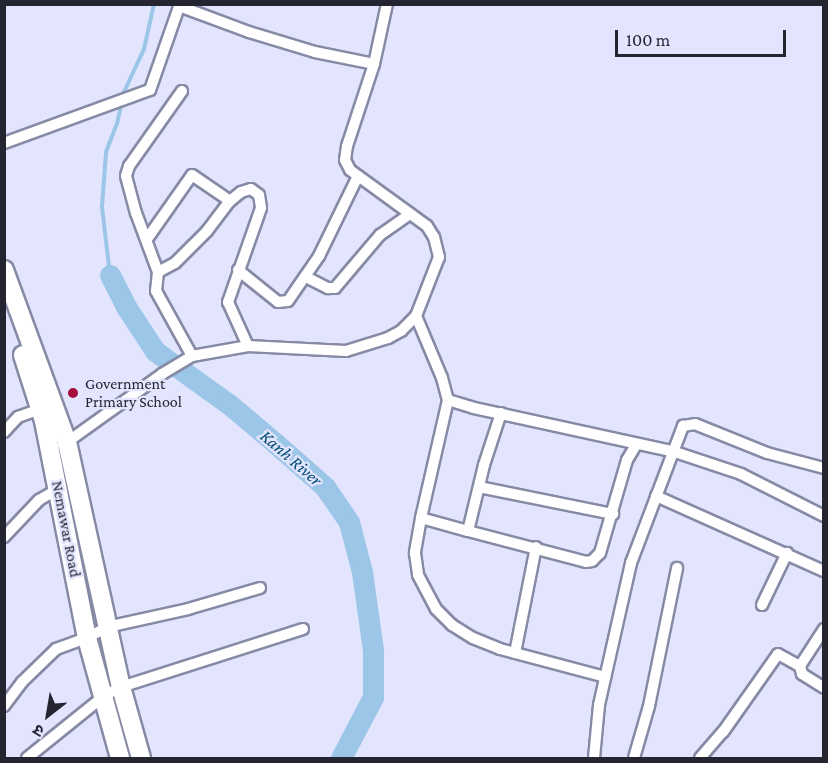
<!DOCTYPE html>
<meta charset="utf-8">
<style>
body{margin:0}
#map{position:relative;width:828px;height:763px;overflow:hidden;background:#e2e5fd;font-family:"Crimson Pro","Noto Sans Devanagari",serif}
div>[style]{position:absolute}
[style*='--x']{left:calc(var(--x)*1px);top:calc(var(--y)*1px);width:calc(var(--w)*1px);rotate:calc(var(--a)*1deg)}
.stream>*{height:4px;margin:-2px;padding:0 2px;transform-origin:2px;border-radius:2px;background:#9cc6e8}
.river>*{height:21px;margin:-10.5px;padding:0 10.5px;transform-origin:10.5px;border-radius:10.5px;background:#9cc6e8}
.roads{filter:drop-shadow(2px 0 #868aa5) drop-shadow(-2px 0 #868aa5) drop-shadow(0 2px #868aa5) drop-shadow(0 -2px #868aa5)}
.minor>*{height:10px;margin:-5px;padding:0 5px;transform-origin:5px;border-radius:5px;background:#fff}
.trunk>*{height:18px;margin:-9px;padding:0 9px;transform-origin:9px;border-radius:9px;background:#fff}
.dots>*{width:16px;height:16px;translate:-50% -50%;box-sizing:border-box;border:3px solid #e2e5fd;border-radius:50%}
span{translate:-50% -50%;white-space:nowrap;text-align:center;line-height:1.15;-webkit-text-stroke:4.5px #e2e5fd;paint-order:stroke}
.poi-label{font-size:16px;color:#242530}
.left{translate:0 -50%;text-align:left}
.street-label{font-size:16px;color:#242530}
.water-label{font-size:18px;color:#024d77;font-style:italic}
.frame{position:absolute;inset:0;border:6px solid #242530;pointer-events:none}
.north{position:absolute;left:18px;top:685px;width:60px;height:60px;-webkit-text-stroke:4px #e2e5fd;paint-order:stroke;rotate:211deg;font-size:16px;font-weight:700;line-height:24px;text-align:center;color:#242530}
.north::after{content:'';display:block;margin:auto;width:21px;height:27px;background:#242530;clip-path:polygon(50% 0,100% 100%,50% 72%,0 100%)}
.scale{position:absolute;left:615px;top:30px;width:171px;height:27px;box-sizing:border-box;border:3px solid #242530;border-top:0;padding-left:8px;font-size:18px;line-height:21px;white-space:nowrap;color:#242530;-webkit-text-stroke:4px #e2e5fd;paint-order:stroke}
</style>
<div id="map">
<div class="stream">
<i style="--x:110;--y:275;--w:68;--a:-96.7"></i>
<i style="--x:102;--y:207;--w:55;--a:-85.8"></i>
<i style="--x:106;--y:152;--w:30;--a:-69"></i>
<i style="--x:117;--y:124;--w:33;--a:-78"></i>
<i style="--x:124;--y:92;--w:47;--a:-65.1"></i>
<i style="--x:144;--y:49;--w:46;--a:-77.5"></i>
</div>
<div class="river">
<i style="--x:110;--y:275;--w:34;--a:63"></i>
<i style="--x:125;--y:305;--w:55;--a:56.9"></i>
<i style="--x:155;--y:351;--w:92;--a:35.8"></i>
<i style="--x:230;--y:405;--w:59;--a:40.2"></i>
<i style="--x:275;--y:443;--w:67;--a:41.3"></i>
<i style="--x:325;--y:487;--w:42;--a:55.6"></i>
<i style="--x:349;--y:522;--w:52;--a:75.4"></i>
<i style="--x:362;--y:572;--w:79;--a:82"></i>
<i style="--x:373;--y:650;--w:47;--a:90"></i>
<i style="--x:373;--y:697;--w:69;--a:117.7"></i>
</div>
<div class="roads">
<div class="minor">
<i style="--x:179;--y:6;--w:75;--a:20.4"></i>
<i style="--x:249;--y:32;--w:69;--a:16.9"></i>
<i style="--x:315;--y:52;--w:60;--a:11.5"></i>
<i style="--x:374;--y:64;--w:86;--a:108.2"></i>
<i style="--x:347;--y:146;--w:14;--a:98"></i>
<i style="--x:345;--y:160;--w:11;--a:63"></i>
<i style="--x:350;--y:170;--w:95;--a:36"></i>
<i style="--x:427;--y:226;--w:13;--a:58"></i>
<i style="--x:434;--y:237;--w:21;--a:76"></i>
<i style="--x:439;--y:257;--w:63;--a:111.3"></i>
<i style="--x:416;--y:316;--w:67;--a:67.2"></i>
<i style="--x:442;--y:378;--w:23;--a:75"></i>
<i style="--x:448;--y:400;--w:121;--a:102.9"></i>
<i style="--x:421;--y:518;--w:49;--a:15.5"></i>
<i style="--x:374;--y:64;--w:61;--a:-77.8"></i>
<i style="--x:182;--y:91;--w:92;--a:125.2"></i>
<i style="--x:129;--y:166;--w:10;--a:107"></i>
<i style="--x:126;--y:176;--w:38;--a:75"></i>
<i style="--x:136;--y:213;--w:63;--a:69.6"></i>
<i style="--x:158;--y:272;--w:19;--a:96"></i>
<i style="--x:156;--y:291;--w:74;--a:61"></i>
<i style="--x:4;--y:143;--w:155;--a:-20"></i>
<i style="--x:150;--y:90;--w:91;--a:-70.8"></i>
<i style="--x:147;--y:239;--w:78;--a:-54.9"></i>
<i style="--x:192;--y:175;--w:46;--a:34.4"></i>
<i style="--x:238;--y:270;--w:51;--a:38.7"></i>
<i style="--x:278;--y:302;--w:10;--a:-6"></i>
<i style="--x:288;--y:301;--w:55;--a:-55.4"></i>
<i style="--x:319;--y:256;--w:89;--a:-64"></i>
<i style="--x:158;--y:272;--w:19;--a:-28"></i>
<i style="--x:175;--y:263;--w:45;--a:-45"></i>
<i style="--x:207;--y:231;--w:38;--a:-53"></i>
<i style="--x:230;--y:201;--w:14;--a:-39"></i>
<i style="--x:241;--y:192;--w:10;--a:-17"></i>
<i style="--x:251;--y:189;--w:10;--a:37"></i>
<i style="--x:259;--y:195;--w:13;--a:81"></i>
<i style="--x:261;--y:208;--w:100;--a:109.3"></i>
<i style="--x:228;--y:302;--w:48;--a:65.6"></i>
<i style="--x:306;--y:277;--w:25;--a:27"></i>
<i style="--x:328;--y:288;--w:7;--a:0"></i>
<i style="--x:335;--y:288;--w:70;--a:-49.7"></i>
<i style="--x:380;--y:235;--w:37;--a:-35"></i>
<i style="--x:448;--y:400;--w:27;--a:17"></i>
<i style="--x:474;--y:408;--w:203;--a:12.3"></i>
<i style="--x:672;--y:451;--w:73;--a:18.4"></i>
<i style="--x:741;--y:474;--w:93;--a:26.8"></i>
<i style="--x:501;--y:413;--w:55;--a:108.1"></i>
<i style="--x:484;--y:465;--w:68;--a:103.6"></i>
<i style="--x:468;--y:531;--w:122;--a:14.7"></i>
<i style="--x:586;--y:562;--w:6;--a:-9"></i>
<i style="--x:592;--y:561;--w:11;--a:-45"></i>
<i style="--x:600;--y:553;--w:97;--a:-73.8"></i>
<i style="--x:627;--y:460;--w:17;--a:-59"></i>
<i style="--x:4;--y:432;--w:21;--a:-47"></i>
<i style="--x:18;--y:417;--w:23;--a:-20"></i>
<i style="--x:63;--y:445;--w:122;--a:-35.6"></i>
<i style="--x:162;--y:374;--w:35;--a:-31"></i>
<i style="--x:192;--y:356;--w:57;--a:-10.1"></i>
<i style="--x:248;--y:346;--w:98;--a:2.9"></i>
<i style="--x:346;--y:351;--w:44;--a:-17.2"></i>
<i style="--x:388;--y:338;--w:15;--a:-28"></i>
<i style="--x:401;--y:331;--w:21;--a:-45"></i>
<i style="--x:479;--y:487;--w:137;--a:11.4"></i>
<i style="--x:656;--y:496;--w:184;--a:24.1"></i>
<i style="--x:421;--y:518;--w:36;--a:100"></i>
<i style="--x:415;--y:553;--w:22;--a:82"></i>
<i style="--x:418;--y:575;--w:38;--a:62"></i>
<i style="--x:436;--y:609;--w:23;--a:45"></i>
<i style="--x:452;--y:625;--w:25;--a:32"></i>
<i style="--x:473;--y:638;--w:29;--a:22"></i>
<i style="--x:500;--y:649;--w:109;--a:14.9"></i>
<i style="--x:4;--y:537;--w:51;--a:-46.6"></i>
<i style="--x:39;--y:500;--w:22;--a:-30"></i>
<i style="--x:762;--y:605;--w:58;--a:-64.3"></i>
<i style="--x:824;--y:629;--w:44;--a:123"></i>
<i style="--x:800;--y:666;--w:8;--a:76"></i>
<i style="--x:802;--y:674;--w:26;--a:32"></i>
<i style="--x:515;--y:653;--w:108;--a:-78.8"></i>
<i style="--x:4;--y:706;--w:30;--a:-53"></i>
<i style="--x:22;--y:682;--w:47;--a:-44.1"></i>
<i style="--x:56;--y:649;--w:33;--a:-20"></i>
<i style="--x:87;--y:638;--w:23;--a:-29"></i>
<i style="--x:107;--y:627;--w:83;--a:-12.5"></i>
<i style="--x:188;--y:609;--w:75;--a:-16.3"></i>
<i style="--x:27;--y:758;--w:99;--a:-38.8"></i>
<i style="--x:104;--y:696;--w:19;--a:-28"></i>
<i style="--x:121;--y:687;--w:191;--a:-17.7"></i>
<i style="--x:594;--y:758;--w:53;--a:-84.6"></i>
<i style="--x:599;--y:705;--w:146;--a:-77.3"></i>
<i style="--x:631;--y:563;--w:147;--a:-69.2"></i>
<i style="--x:683;--y:426;--w:12;--a:-9"></i>
<i style="--x:695;--y:424;--w:78;--a:21.9"></i>
<i style="--x:767;--y:453;--w:59;--a:14.7"></i>
<i style="--x:634;--y:758;--w:54;--a:-73.9"></i>
<i style="--x:649;--y:706;--w:141;--a:-78.5"></i>
<i style="--x:700;--y:758;--w:35;--a:-49"></i>
<i style="--x:723;--y:732;--w:95;--a:-54.8"></i>
<i style="--x:778;--y:654;--w:25;--a:29"></i>
</div>
<div class="trunk">
<i style="--x:4;--y:270;--w:183;--a:69.9"></i>
<i style="--x:67;--y:442;--w:251;--a:77.6"></i>
<i style="--x:121;--y:687;--w:74;--a:74.3"></i>
<i style="--x:23;--y:355;--w:69;--a:72.3"></i>
<i style="--x:44;--y:421;--w:221;--a:78.8"></i>
<i style="--x:87;--y:638;--w:124;--a:74.6"></i>
</div>
</div>
<div class="dots">
<i style="left:73px;top:393px;background:#a50c3e"></i>
</div>
<div class="poi-label">
<span class="left" style="left:85px;top:393px">Government<br>Primary School</span>
</div>
<div class="street-label">
<span style="left:66px;top:529px;rotate:79deg">Nemawar Road</span>
</div>
<div class="water-label">
<span style="left:291px;top:458px;rotate:41deg">Kanh River</span>
</div>
<div class="frame"></div>
<div class="north">उ</div>
<div class="scale">100 m</div>
</div>
